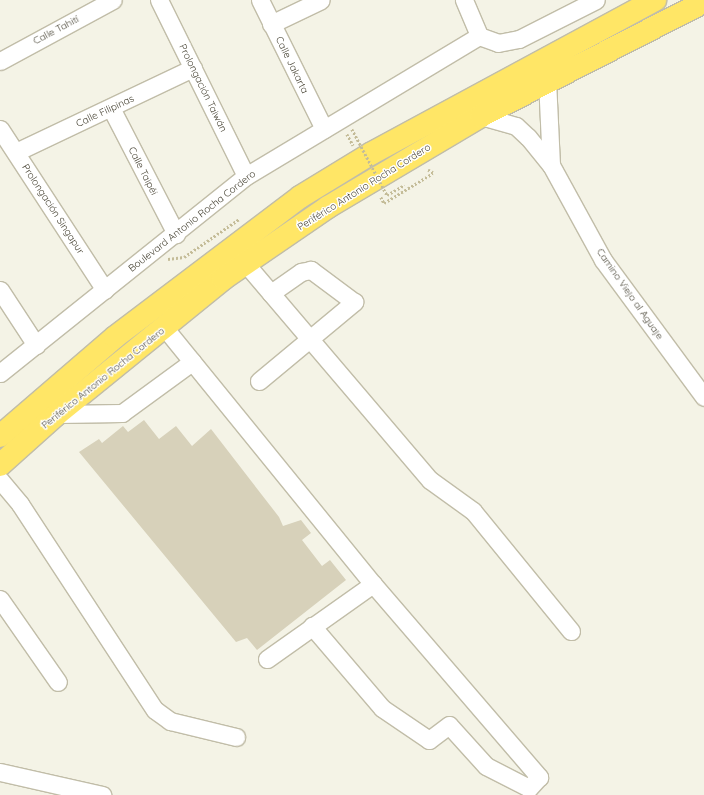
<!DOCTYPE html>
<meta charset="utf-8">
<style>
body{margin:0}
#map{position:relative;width:704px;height:795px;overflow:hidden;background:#f4f3e6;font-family:Quicksand,sans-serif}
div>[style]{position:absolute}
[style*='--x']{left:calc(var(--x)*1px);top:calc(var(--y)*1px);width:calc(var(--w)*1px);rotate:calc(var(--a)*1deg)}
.building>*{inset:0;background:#d7d1ba}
.path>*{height:2.5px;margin-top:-1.25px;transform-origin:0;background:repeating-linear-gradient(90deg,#c4bc98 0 2px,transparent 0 4px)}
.roads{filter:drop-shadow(1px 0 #c1bda8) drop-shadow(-1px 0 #c1bda8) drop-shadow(0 1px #c1bda8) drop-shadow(0 -1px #c1bda8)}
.minor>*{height:17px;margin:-8.5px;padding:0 8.5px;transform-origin:8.5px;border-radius:8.5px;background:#fff}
.highway>*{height:22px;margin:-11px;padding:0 11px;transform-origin:11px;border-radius:11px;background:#ffe666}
.path-bridge>*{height:2.5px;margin-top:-1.25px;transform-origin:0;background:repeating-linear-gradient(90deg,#c4bc98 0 2px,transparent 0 4px)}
span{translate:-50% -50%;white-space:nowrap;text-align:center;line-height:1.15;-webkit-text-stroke:3px #fff;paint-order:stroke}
.street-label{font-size:10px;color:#484435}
</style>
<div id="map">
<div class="building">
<i style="clip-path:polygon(144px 420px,159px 439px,176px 426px,192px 446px,211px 429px,279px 517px,283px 526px,301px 520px,311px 533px,302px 540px,322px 566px,330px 560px,346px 580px,257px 650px,247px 638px,236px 642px,79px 452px,99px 439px,102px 443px,123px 426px,128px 432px)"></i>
</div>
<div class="path">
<i style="--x:347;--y:134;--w:13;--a:61"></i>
<i style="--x:387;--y:195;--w:20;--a:-30"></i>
<i style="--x:381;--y:197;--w:7;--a:63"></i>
<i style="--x:384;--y:203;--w:57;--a:-31.5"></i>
<i style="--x:433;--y:173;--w:6;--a:-149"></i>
<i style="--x:168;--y:259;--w:16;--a:-7"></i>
<i style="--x:184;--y:257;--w:67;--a:-34.6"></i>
</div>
<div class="roads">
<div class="minor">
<i style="--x:159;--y:0;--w:196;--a:63.7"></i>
<i style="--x:260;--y:0;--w:144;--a:63.6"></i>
<i style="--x:464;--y:0;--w:39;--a:67"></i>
<i style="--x:271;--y:24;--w:55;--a:-25.6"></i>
<i style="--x:479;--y:36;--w:20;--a:20"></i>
<i style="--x:498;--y:43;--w:21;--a:-11"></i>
<i style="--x:519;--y:39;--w:86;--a:-26.9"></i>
<i style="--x:0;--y:61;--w:128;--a:-28.4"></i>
<i style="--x:547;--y:80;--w:85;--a:87.3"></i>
<i style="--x:111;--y:108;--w:142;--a:62.7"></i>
<i style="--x:481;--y:116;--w:36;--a:16"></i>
<i style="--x:516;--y:126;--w:16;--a:43"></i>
<i style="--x:528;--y:137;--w:36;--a:51"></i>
<i style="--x:551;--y:165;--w:108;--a:61.3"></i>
<i style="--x:603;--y:260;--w:170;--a:53.6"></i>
<i style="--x:0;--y:129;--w:192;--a:56.9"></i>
<i style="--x:16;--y:152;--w:196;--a:-25.4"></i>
<i style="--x:246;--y:264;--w:284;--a:49.6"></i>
<i style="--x:430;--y:480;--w:53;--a:35.8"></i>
<i style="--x:473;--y:511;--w:155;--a:50.8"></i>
<i style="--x:0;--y:290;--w:66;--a:56.8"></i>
<i style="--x:164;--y:327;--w:331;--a:50.9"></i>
<i style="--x:373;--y:584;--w:255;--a:49.3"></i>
<i style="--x:539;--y:777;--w:15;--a:132"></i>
<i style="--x:529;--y:788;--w:48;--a:-152.9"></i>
<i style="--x:486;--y:766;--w:55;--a:-132.1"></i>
<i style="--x:449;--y:725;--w:25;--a:143"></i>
<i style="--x:429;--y:740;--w:57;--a:-145.8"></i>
<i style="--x:382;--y:708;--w:108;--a:-130.5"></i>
<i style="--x:0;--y:373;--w:315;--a:-38.7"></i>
<i style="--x:246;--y:176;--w:272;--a:-31"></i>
<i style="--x:259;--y:381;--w:124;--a:-39.7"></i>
<i style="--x:354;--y:302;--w:54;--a:-143.3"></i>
<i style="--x:311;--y:270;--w:10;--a:169"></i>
<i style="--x:301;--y:272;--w:37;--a:145"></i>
<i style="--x:57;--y:414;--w:65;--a:-0.9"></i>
<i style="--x:122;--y:413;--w:87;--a:-36.1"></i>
<i style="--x:0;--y:480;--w:31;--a:50"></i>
<i style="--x:20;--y:504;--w:246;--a:56.8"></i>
<i style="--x:155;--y:710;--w:19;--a:36"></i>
<i style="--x:170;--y:721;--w:68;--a:13.6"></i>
<i style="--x:0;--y:599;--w:101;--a:55.1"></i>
<i style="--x:267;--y:659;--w:130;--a:-35.3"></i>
<i style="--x:0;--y:772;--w:105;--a:12.7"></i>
</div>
<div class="highway">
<i style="--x:0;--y:436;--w:152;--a:-40.7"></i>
<i style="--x:115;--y:337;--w:232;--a:-37.1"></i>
<i style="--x:300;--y:197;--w:84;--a:-31.4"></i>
<i style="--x:372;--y:153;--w:322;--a:-28.4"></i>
<i style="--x:0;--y:465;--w:76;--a:-41.8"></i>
<i style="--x:57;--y:414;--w:214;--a:-39.1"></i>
<i style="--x:223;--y:279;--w:127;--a:-34.4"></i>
<i style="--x:328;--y:207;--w:178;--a:-30.7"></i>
<i style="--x:481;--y:116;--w:250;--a:-27.1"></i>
</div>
</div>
<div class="path-bridge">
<i style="--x:352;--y:129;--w:75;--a:62.1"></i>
</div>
<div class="street-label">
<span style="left:56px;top:30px;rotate:-28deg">Calle Tahití</span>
<span style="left:292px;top:65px;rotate:64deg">Calle Jakarta</span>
<span style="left:203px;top:88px;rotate:64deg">Prolongación Taiwán</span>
<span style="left:105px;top:111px;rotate:-25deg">Calle Filipinas</span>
<span style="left:143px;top:171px;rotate:63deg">Calle Taipéi</span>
<span style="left:364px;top:187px;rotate:-32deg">Periférico Antonio Rocha Cordero</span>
<span style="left:53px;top:209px;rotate:57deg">Prolongación Singapur</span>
<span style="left:192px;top:221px;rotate:-38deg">Boulevard Antonio Rocha Cordero</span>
<span style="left:630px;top:294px;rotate:55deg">Camino Viejo al Aguaje</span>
<span style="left:103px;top:378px;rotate:-39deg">Periférico Antonio Rocha Cordero</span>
</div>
</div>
